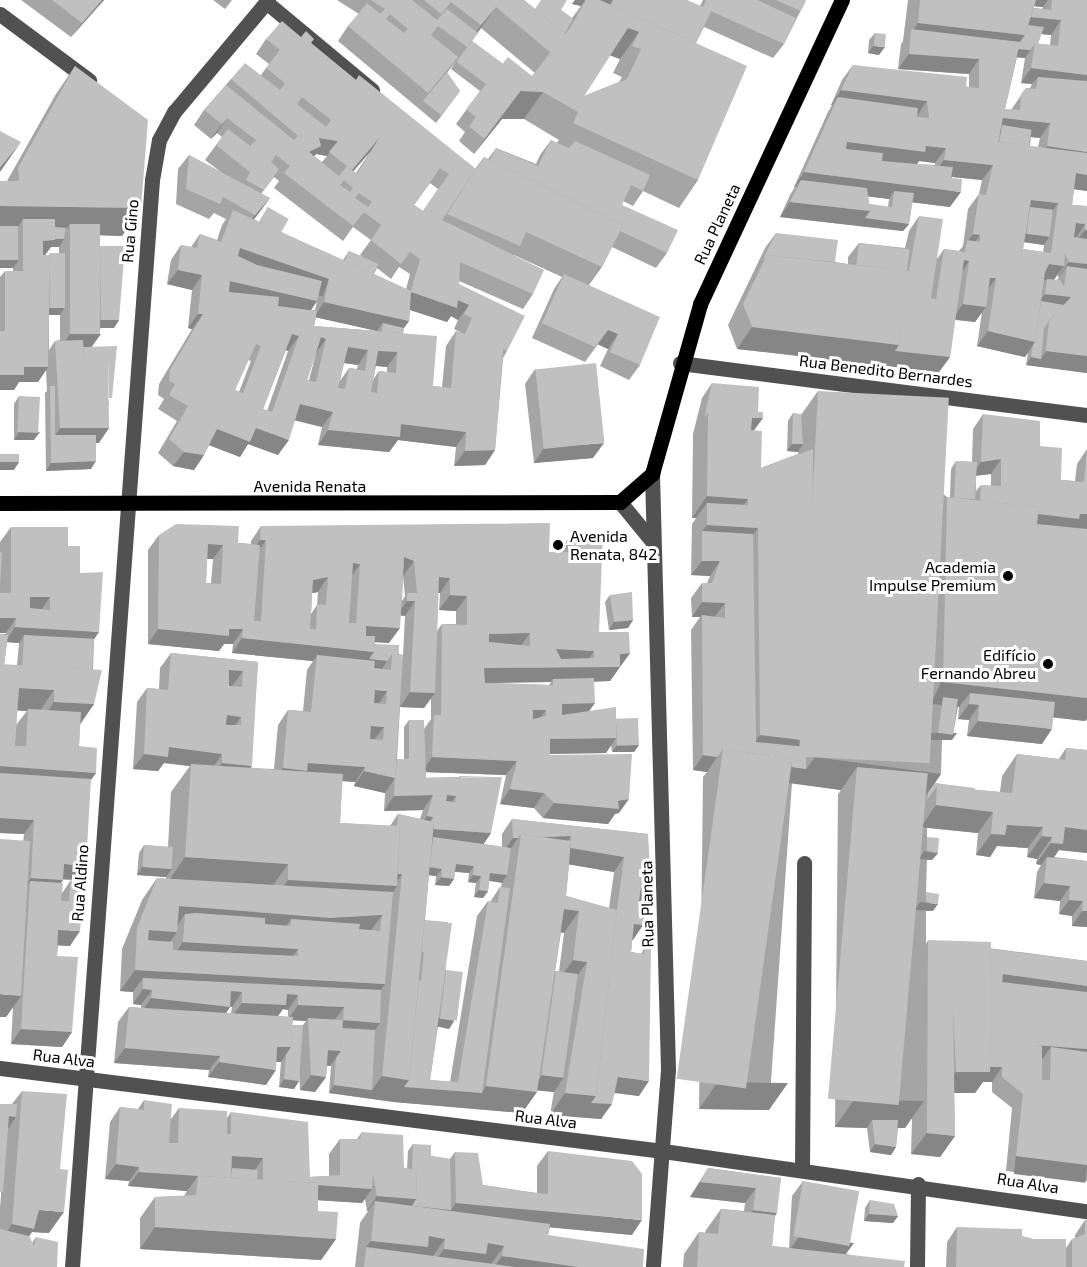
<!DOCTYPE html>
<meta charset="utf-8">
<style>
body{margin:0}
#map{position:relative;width:1087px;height:1267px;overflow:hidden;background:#fff;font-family:"Exo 2",sans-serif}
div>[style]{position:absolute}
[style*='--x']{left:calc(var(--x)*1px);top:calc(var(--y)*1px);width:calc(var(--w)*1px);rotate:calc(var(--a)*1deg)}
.minor>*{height:15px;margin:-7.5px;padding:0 7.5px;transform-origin:7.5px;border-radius:7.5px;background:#515151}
.major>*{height:15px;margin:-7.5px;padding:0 7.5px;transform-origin:7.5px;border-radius:7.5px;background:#000}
.wall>*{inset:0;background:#a5a5a5}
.shaded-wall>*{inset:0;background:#868686;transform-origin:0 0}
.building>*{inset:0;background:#c0c0c0;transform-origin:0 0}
.dots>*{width:16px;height:16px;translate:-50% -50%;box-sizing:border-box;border:3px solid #fff;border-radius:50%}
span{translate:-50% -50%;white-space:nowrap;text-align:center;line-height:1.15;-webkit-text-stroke:6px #fff;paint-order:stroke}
.street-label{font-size:16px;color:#000}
.poi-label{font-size:16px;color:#000}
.left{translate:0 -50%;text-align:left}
.right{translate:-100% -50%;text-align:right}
</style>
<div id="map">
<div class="minor">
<i style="--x:266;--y:2;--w:138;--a:39.7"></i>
<i style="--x:0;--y:14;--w:111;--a:36.6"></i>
<i style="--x:680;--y:363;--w:410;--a:7.3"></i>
<i style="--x:652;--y:474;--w:596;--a:88.46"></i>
<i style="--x:668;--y:1070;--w:198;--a:94.4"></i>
<i style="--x:620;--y:502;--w:50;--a:50.6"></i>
<i style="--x:0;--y:1068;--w:668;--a:7.14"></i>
<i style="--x:663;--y:1151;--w:428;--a:8.1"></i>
<i style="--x:802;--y:1169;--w:306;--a:-89.6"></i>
<i style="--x:72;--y:1267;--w:1090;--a:-85.79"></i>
<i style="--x:152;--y:180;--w:41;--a:-80.1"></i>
<i style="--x:159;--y:140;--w:32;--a:-62"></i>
<i style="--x:174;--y:112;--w:146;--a:-50"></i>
<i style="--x:917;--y:1267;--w:83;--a:-89.3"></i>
</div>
<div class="major">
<i style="--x:0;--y:503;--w:620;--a:-0.09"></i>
<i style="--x:620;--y:502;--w:43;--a:-41.2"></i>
<i style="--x:652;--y:474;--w:177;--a:-74.2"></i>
<i style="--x:700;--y:304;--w:336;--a:-65"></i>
</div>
<div class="wall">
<i style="clip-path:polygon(21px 0,104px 0,71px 37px)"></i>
<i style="clip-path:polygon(213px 0,232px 0,225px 9px)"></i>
<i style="clip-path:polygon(evenodd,337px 0,524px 0,535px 9px,561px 10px,572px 18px,581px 6px,572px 4px,575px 0,686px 0,700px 6px,703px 0,806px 0,784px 44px,773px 58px,704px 27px,696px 43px,698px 180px,679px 208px,643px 191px,633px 206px,623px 201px,622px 205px,667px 253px,656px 268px,612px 247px,602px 267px,589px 285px,640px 365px,629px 380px,600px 366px,608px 349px,597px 344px,585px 362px,532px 338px,554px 289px,562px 277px,514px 255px,533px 294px,523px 309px,459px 281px,459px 284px,507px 351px,503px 358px,495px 450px,485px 465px,454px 466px,456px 447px,398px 440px,389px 452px,318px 445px,322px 427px,295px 420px,278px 455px,248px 444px,240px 457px,209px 445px,204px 455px,194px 470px,173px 466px,158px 453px,177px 421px,158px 409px,164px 399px,158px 395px,159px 384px,192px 329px,188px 328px,192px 290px,167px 284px,171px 260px,181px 245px,191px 247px,200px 234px,217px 240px,222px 225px,226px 219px,214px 213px,209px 219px,176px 204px,178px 169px,189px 155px,221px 172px,205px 160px,222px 137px,217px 133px,211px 139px,194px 125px,204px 110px,231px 79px,261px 75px,269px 64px,256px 54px,266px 39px,301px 37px,311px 43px,356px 80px,475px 169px,484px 157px,488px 159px,496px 148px,536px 164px,540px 155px,551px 140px,557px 143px,559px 140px,524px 119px,502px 119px,474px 154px,459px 141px,465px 132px,456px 124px,480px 91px,451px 69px,456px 61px,447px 73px,460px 91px,436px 123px,338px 41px,348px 26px,359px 14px,337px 0,481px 28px,535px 73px,532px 76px,503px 64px,472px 41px,481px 28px,337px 0,610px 55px,620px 59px,613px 73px,622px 77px,619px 82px,584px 96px,610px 55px,337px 0,370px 152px,356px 173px,353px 171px,370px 152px,337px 0,316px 154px,327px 156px,322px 162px,314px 156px,316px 154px,337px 0,274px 177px,279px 181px,274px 188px,343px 241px,353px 227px,371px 240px,360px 255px,363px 257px,349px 251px,343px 260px,282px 233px,268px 207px,259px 222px,254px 219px,270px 198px,261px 194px,274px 177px,337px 0,430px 183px,438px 189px,423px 211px,414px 205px,430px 183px,337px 0,399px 267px,410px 274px,406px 289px,374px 274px,377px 268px,391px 279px,399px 267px,337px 0,317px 301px,315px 310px,311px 310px,317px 301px,337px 0,410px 310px,447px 322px,451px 316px,458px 320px,454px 329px,462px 333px,456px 331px,446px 346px,442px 387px,433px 386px,403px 333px,404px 328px,409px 321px,410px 310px,337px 0,316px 317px,377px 331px,314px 326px,316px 317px,337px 0,286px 350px,288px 351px,267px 411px,263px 409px,286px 350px,337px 0,316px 353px,309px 380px,307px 380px,316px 353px,337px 0,248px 360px,251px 361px,239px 392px,235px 390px,248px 360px,337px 0,344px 363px,358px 365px,357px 369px,349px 368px,340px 381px,344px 363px,337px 0,376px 366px,387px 367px,387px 372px,379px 371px,373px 380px,376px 366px)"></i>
<i style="clip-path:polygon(evenodd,908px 0,1087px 0,1087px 191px,1074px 189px,1072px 205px,1087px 206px,1087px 373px,1026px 365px,1028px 352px,1025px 357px,977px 346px,982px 312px,975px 322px,955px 320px,950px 357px,939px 372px,737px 349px,728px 325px,765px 248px,776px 233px,835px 262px,848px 264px,848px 257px,859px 243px,905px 248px,909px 231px,919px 216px,937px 259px,944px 249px,959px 251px,963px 246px,968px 209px,979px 194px,982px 180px,952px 177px,950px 207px,912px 202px,909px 224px,903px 231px,780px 217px,790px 195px,795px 187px,794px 187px,828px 112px,832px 105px,831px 105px,842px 80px,853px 65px,969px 87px,969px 74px,898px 69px,901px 44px,903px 41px,908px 0,1034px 6px,1043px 7px,1042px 9px,1034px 8px,1034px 6px,908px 0,1041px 34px,1051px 35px,1050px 45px,1038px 44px,1041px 34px,908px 0,1017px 57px,1025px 58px,1021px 83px,1032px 84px,1030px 88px,1026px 88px,1011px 110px,1005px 109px,1017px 57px,908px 0,1031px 137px,1040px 138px,1038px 147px,1030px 146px,1031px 137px,908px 0,919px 161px,935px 163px,935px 165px,917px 164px,919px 161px,908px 0,868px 196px,889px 199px,888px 207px,869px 204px,868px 196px,908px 0,1024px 242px,1044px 245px,1043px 252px,1023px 249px,1024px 242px,908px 0,1057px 275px,1059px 277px,1057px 280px,1054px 280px,1057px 275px)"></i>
<i style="clip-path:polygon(875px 33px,879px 55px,868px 53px,869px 40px)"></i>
<i style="clip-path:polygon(evenodd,75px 66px,141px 208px,122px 236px,100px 235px,100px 246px,119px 320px,114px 328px,101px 328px,92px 346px,109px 403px,99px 443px,96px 443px,91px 469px,46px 471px,45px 393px,47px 391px,46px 370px,38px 382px,19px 382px,14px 390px,0 390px,0 277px,5px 271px,13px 271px,13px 268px,0 268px,0 181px,7px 181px,56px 94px,75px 66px,59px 246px,59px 253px,50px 253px,49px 255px,45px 255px,51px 247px,59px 246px,75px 66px,49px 315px,60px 315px,60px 340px,55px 341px,49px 350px,49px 315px)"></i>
<i style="clip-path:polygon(535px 369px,593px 458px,534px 463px,525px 384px)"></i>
<i style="clip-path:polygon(evenodd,712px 383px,754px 430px,761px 468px,798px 454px,798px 451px,798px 452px,787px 451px,788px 421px,793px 413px,801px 415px,818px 391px,947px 497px,950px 497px,951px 469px,956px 461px,972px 462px,973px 429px,983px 414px,1040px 446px,1061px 480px,1075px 481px,1077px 464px,1087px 449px,1087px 719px,1085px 721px,1053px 717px,1042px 744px,967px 736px,969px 720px,958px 719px,959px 707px,958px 707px,952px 740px,942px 740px,941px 774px,935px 783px,975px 790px,1000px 792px,1002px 776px,1017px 754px,1059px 759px,1066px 748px,1087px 750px,1087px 853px,1059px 850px,1054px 857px,1087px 861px,1087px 927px,1072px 926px,1072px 916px,1059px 914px,1060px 901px,1034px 898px,1037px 872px,1041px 865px,1036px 864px,1037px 859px,1027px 857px,1028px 848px,997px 846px,990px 857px,976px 855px,978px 833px,927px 828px,927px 837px,938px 853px,932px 860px,927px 860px,926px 892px,933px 911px,926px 911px,926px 944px,928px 940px,1087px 961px,1087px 1181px,1006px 1171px,1012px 1108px,992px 1092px,992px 1082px,983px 1082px,975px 1093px,954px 1093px,955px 1136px,940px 1157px,911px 1154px,912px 1118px,905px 1128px,898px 1128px,896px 1147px,891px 1155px,870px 1152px,867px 1128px,835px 1127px,838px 794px,841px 790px,792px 783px,769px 1110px,699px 1109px,703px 777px,707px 772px,693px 770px,691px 630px,700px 617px,692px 617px,691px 598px,702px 583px,707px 583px,710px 576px,691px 575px,692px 524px,696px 518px,692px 518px,693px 434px,702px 398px,712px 383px,991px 474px,991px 486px,981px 485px,976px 491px,976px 476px,991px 474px)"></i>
<i style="clip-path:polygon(19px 396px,34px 440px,14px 440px,14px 404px)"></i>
<i style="clip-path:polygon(evenodd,261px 526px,549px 552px,560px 552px,560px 550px,571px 535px,599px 632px,630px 653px,610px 681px,594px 682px,589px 711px,616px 722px,639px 745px,634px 752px,612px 752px,611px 745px,606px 753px,550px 754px,550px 755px,619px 813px,615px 814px,608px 824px,543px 818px,534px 808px,500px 804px,506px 775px,426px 772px,426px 778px,459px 777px,460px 776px,491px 833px,483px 844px,502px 847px,502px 834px,512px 819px,648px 834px,641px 901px,643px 925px,632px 940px,631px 952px,641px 954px,645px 947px,639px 1096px,615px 1093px,601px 1119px,550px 1115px,554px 1091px,554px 1092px,538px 1090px,522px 1113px,394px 1102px,329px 1093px,331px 1066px,327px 1066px,326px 1077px,315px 1092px,300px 1090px,299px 1073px,299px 1081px,294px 1089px,279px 1087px,281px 1062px,276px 1062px,266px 1085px,208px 1077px,209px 1070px,114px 1063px,118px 1022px,129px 1007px,141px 1008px,141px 1005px,133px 1004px,133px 992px,120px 991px,122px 949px,142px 900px,157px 878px,166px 879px,166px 877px,137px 875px,139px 853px,144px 845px,168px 847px,171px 792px,190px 766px,164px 763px,158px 771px,133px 769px,137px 702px,147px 688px,159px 689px,160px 668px,171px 653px,258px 662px,250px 768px,274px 769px,278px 725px,288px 710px,303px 711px,307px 670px,313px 661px,232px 653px,233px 644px,224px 644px,219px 651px,148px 644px,148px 550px,159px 535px,251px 544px,251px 541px,261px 526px,207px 559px,213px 559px,211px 583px,206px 583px,207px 559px,261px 526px,403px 576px,405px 596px,402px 601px,403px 576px,261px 526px,318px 592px,317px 605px,311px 614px,312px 593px,318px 592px,261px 526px,438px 593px,440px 593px,439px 610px,456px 611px,456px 624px,442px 624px,437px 631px,438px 593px,261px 526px,401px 615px,405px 616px,403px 655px,399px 654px,375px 644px,375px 642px,389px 643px,401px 615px,261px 526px,551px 682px,549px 685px,491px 683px,551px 682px,261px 526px,431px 698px,431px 719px,424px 729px,409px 720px,404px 727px,404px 759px,397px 759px,400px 707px,424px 708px,431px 698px,261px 526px,342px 781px,355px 782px,354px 786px,385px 793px,384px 811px,423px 810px,420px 819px,398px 814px,390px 826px,340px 823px,342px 781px,261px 526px,569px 864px,614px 872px,609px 908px,566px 896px,569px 864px,261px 526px,455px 872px,469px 873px,468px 882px,476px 883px,474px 897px,483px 898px,488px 891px,489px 881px,502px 882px,501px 887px,500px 887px,490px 902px,488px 901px,477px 916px,450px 1082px,430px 1080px,438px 1026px,449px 1029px,454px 1021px,446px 970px,425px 920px,429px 875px,436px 876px,435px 885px,449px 886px,454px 879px,455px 872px,261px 526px,561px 932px,564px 933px,559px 971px,556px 971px,555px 972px,561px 932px,261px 526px,230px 1007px,232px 1007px,231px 1013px,226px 1013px,230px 1007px,261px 526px,283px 1009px,288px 1010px,288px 1017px,278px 1016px,283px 1009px,261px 526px,293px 1020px,306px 1021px,303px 1025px,292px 1025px,293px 1020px)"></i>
<i style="clip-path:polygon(evenodd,11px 527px,68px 546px,80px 573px,94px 639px,93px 670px,94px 704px,80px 723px,79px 746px,96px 773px,91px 779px,63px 880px,61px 883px,62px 893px,71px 880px,70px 946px,58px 945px,57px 956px,72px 1032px,62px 1047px,11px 1044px,13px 1007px,6px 1017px,24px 834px,0 833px,0 634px,6px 634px,6px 633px,0 593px,0 542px,11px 527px,7px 642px,19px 643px,17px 665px,4px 665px,7px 642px,11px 527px,17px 710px,27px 711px,16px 725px,17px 710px)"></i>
<i style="clip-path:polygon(610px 595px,633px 620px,628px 628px,609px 630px,605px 602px)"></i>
<i style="clip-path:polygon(22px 1091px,49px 1233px,32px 1232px,29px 1236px,32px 1243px,36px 1237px,57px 1267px,0 1267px,0 1208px,1px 1195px,0 1104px,12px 1104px)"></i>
<i style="clip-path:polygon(144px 1100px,171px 1119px,179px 1108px,227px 1118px,231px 1112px,310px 1177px,329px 1176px,329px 1154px,340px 1139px,357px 1139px,362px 1132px,404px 1168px,407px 1169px,408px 1151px,413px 1144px,431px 1156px,450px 1159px,455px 1152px,483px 1185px,537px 1193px,537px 1166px,548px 1151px,632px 1235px,550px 1227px,548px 1235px,643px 1267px,355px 1267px,360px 1223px,368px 1211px,367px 1211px,365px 1199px,362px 1203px,318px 1200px,318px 1211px,336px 1239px,321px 1260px,140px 1249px,140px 1218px,155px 1197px,184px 1196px,187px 1191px,128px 1186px,129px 1181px,105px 1179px,110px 1122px,120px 1107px,138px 1109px)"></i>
<i style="clip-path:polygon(708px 1168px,781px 1178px,775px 1216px,772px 1246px,789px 1248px,792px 1196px,803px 1181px,846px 1254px,904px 1267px,683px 1267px,684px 1254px,699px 1232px,705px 1233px,706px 1230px,721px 1209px,744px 1211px,745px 1203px,690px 1197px)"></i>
<i style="clip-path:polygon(870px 1200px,898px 1216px,893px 1223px,864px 1221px,865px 1208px)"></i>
<i style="clip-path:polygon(1085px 1220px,1087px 1267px,946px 1267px,947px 1242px,957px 1227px,1022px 1236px,1066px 1248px,1072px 1239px,1075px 1238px,1075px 1235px)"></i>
</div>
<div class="shaded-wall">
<i style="clip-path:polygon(102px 0,104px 0,71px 37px,82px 23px)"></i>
<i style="clip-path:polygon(575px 0,585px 0,581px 6px,572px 4px)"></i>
<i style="clip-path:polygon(586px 0,613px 0,604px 12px)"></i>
<i style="clip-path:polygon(958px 0,1048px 0,1043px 7px)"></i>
<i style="clip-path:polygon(496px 7px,481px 28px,466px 47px,481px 25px)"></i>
<i style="clip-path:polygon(607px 14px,658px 33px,639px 32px,620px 59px,609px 55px)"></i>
<i style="clip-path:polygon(1030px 17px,1061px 20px,1051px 35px,1023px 32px)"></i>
<i style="clip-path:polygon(918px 23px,1025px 35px,1010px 56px,911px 33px)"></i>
<i style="clip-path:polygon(873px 46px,885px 47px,879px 55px,868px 53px)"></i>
<i style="clip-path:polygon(1018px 49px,1030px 50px,1025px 58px,1013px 57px)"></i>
<i style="clip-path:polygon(909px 54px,979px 59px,969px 74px,898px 69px)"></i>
<i style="clip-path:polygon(1031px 68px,1087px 75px,1087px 91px,1038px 77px,1032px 84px,1021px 83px)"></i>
<i style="clip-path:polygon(841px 90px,927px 101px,917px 116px,838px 97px,832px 105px,831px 105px)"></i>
<i style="clip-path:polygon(520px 91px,543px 92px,524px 119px,502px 119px,474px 154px)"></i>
<i style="clip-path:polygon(227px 118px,217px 133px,211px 139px,222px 124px)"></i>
<i style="clip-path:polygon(1003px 118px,1050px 123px,1040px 138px,996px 133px)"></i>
<i style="clip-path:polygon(380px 137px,370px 152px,345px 181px,352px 170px)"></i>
<i style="clip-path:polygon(319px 138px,338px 141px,327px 156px,316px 154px,311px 161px,299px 167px)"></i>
<i style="clip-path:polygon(21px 142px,0 172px,0 167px)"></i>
<i style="clip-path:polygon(847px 142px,926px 146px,946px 148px,935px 163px,919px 161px,915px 167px,837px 156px)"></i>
<i style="clip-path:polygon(1047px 146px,1087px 152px,1087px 168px,1037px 161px)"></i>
<i style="clip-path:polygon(944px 160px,993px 165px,982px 180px,933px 175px)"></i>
<i style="clip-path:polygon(804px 172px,961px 192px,950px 207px,893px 200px,894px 191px,889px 199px,797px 188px,801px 180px,795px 187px,794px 187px)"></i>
<i style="clip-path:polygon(1076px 173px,1087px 175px,1087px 191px,1065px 188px)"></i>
<i style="clip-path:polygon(270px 198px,259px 213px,245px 230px,255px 215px)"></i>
<i style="clip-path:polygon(1031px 200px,1058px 203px,1048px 218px,1024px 215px)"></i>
<i style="clip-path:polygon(790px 202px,870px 211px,909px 224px,903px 231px,780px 217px)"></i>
<i style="clip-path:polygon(0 206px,141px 208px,122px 236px,89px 235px,70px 224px,62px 235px,23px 219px,13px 234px,0 234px)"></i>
<i style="clip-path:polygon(1076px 223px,1085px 224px,1075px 239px,1065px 237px)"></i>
<i style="clip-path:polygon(1085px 230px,1087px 230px,1087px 246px,1074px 244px)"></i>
<i style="clip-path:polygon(1022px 233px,1049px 237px,1044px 245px,1016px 241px)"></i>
<i style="clip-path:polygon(973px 234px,980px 235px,970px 249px,966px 243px)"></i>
<i style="clip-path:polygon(50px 239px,64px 239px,59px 247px,51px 247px,45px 255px,33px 256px,43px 241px)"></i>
<i style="left:240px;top:248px;width:94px;height:19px;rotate:19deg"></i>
<i style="clip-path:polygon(0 260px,19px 260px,13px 268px,0 268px)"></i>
<i style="clip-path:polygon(964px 260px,969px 261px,959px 276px)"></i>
<i style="clip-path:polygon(1069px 262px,1087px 264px,1087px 280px,1067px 266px,1059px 277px,1058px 277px)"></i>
<i style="clip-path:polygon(1049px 264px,1064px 266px,1053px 281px,1039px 279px)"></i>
<i style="clip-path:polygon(178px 270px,202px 275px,192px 290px,167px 284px)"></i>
<i style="clip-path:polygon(990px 278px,996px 278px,985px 293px)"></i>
<i style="clip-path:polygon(230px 281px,317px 301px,307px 316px,219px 296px)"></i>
<i style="clip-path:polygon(411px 292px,458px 300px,469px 305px,458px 320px,451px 316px,447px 322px,401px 307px)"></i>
<i style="clip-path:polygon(1045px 294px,1071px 297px,1049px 323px,1040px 301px)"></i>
<i style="clip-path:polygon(324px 302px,409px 321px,398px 336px,383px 323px,377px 331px,314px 317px)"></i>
<i style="clip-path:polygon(963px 304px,986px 307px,975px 322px,952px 319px)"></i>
<i style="clip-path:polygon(65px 307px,60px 315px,45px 315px,50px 308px)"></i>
<i style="clip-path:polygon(198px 314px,203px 314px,192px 329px,188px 328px)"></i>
<i style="clip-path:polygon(95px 320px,119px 320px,114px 328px,90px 328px)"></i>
<i style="clip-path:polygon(752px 327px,899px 345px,950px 357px,939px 372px,737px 349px)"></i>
<i style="clip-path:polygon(608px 330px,618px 334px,608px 349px,597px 344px,585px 362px)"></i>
<i style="clip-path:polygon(988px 331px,1035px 342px,1025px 357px,977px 346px)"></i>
<i style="clip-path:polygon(70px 334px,101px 334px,90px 349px,60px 349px)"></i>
<i style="clip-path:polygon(292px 334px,299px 336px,288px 351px,282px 348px)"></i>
<i style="clip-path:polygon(321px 337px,326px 339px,316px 353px)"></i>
<i style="clip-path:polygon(403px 345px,387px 367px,368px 365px,378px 351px)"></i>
<i style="clip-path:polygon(348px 347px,368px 350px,358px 365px,337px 362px)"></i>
<i style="clip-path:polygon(1046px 351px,1087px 356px,1087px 373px,1026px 365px,1031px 357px,1041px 359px)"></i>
<i style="clip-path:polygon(24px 367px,48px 367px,38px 382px,19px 382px,14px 390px,0 390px,0 375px)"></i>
<i style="clip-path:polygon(300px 404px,333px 412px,322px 427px,289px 419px)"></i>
<i style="clip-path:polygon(752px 418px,763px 418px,747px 440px)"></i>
<i style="clip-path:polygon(401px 424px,466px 432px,456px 447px,398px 440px,389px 452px,318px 445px,328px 430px)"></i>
<i style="clip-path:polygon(60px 428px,109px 428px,99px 443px,50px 443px)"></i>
<i style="clip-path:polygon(256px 428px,289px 440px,278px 455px,248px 444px,240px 457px,206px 444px,217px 429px)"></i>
<i style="clip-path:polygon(19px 432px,40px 432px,34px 440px,14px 440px)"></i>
<i style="clip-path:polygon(604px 443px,593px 458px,534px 463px,544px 448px)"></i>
<i style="clip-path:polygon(792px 444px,803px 444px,798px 452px,787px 451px)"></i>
<i style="clip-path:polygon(495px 450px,485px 465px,454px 466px,465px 451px)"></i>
<i style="clip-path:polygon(184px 452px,204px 455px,194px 470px,173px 466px)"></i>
<i style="clip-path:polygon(1001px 459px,991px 474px,971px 476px,981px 462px)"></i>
<i style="clip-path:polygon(96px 461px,91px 469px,46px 471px,51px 463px)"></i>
<i style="clip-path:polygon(0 462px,19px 462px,14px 470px,0 470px)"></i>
<i style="clip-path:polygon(707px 496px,748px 499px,733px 520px,707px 503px,696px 518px,692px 518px)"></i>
<i style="clip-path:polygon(954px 513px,1087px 514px,1087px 529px,1069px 533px)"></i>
<i style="clip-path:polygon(707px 525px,758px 528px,743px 549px,702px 531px)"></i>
<i style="clip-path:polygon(260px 540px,266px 540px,255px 555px,250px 555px)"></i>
<i style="clip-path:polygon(208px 544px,223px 545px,213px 559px,197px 558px)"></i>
<i style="clip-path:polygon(404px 557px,414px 561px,403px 576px)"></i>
<i style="clip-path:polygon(702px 561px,720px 561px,710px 576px,691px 575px)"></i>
<i style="clip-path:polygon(353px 563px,360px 564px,350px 578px)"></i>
<i style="clip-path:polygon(328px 577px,318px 592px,303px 595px,313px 580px)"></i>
<i style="clip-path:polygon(439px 577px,450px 578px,440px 593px,428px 592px)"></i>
<i style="clip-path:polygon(450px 595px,467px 596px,456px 611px,439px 610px)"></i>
<i style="clip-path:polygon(30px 597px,50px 597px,40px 612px,20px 612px)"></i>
<i style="clip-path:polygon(407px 601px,415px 601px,405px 616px,397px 615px)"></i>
<i style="clip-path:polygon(702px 602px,725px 603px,714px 618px,702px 615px,700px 617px,692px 617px)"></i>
<i style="clip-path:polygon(0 618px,16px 618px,6px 633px,0 633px)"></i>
<i style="clip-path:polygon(633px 620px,628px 628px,609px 630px,614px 622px)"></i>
<i style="clip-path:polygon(366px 626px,400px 628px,389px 643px,356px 641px)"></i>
<i style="clip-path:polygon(15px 627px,99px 632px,89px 647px,24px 635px,19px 643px,5px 642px)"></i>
<i style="clip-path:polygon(158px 629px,243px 629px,233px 644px,224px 644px,219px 651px,148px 644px)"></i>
<i style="clip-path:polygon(530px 633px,519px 648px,479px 648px,489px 634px)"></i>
<i style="clip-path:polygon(242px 638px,374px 652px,387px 661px,382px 669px,316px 662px,317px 655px,313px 661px,232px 653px)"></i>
<i style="clip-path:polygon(556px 649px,594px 651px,584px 666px,546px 664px)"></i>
<i style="clip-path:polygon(630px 653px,610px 681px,553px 682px,553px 679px,551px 682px,474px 683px,484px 668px,611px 667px,620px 654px)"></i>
<i style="clip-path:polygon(229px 670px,243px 671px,232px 686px,219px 685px)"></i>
<i style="clip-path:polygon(941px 682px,1087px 698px,1087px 719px,1085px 721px,979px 709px,979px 705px,969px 720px,958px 719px,969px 704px,970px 693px,959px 707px,931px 704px)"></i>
<i style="clip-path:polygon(19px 688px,54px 690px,39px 712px,28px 709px,27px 711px,3px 710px)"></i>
<i style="clip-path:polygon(375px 690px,387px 691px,377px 706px,364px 705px)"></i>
<i style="clip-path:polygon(410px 692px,435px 693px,424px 708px,400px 707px)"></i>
<i style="clip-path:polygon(54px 702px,94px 704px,79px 726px,39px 724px)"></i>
<i style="clip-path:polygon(595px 703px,584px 718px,552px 718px,562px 704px)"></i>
<i style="clip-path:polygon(533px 710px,546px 710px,535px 725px,523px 725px)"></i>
<i style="clip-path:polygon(227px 715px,241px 717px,231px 731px,217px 730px)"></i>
<i style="clip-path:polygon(978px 721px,1052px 729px,1042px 744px,967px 736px)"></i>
<i style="clip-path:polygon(371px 726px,384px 727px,373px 741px,360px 741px)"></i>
<i style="clip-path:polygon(930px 733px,957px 733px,952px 740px,925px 740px)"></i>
<i style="clip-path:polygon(760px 735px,811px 741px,796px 762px,745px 756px)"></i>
<i style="clip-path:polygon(616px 738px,606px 753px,539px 754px,550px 739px)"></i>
<i style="clip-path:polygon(617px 745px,639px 745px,634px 752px,612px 752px)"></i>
<i style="clip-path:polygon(169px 747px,222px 754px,212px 769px,191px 764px,190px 766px,164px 763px,158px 771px,133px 769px,144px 754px)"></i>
<i style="clip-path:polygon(703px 755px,717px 757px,707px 772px,693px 770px)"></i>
<i style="clip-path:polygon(432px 757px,517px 761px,506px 775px,422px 772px)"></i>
<i style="clip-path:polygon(815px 757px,941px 774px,922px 801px,857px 767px,841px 790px,722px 774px,722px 758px,806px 769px)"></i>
<i style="clip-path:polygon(222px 763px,252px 766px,242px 781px,211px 777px)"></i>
<i style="clip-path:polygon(308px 763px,365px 767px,355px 782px,302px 778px,273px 783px,283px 768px)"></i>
<i style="clip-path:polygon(0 766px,96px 773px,81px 794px,0 789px)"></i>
<i style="clip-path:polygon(364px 771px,395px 778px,385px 793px,354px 786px)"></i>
<i style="clip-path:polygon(510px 789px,544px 793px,534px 808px,500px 804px)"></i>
<i style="clip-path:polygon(433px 795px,423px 810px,384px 811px,394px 796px)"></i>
<i style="clip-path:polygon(447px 795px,456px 796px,445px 811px)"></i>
<i style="clip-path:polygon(629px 799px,619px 813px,615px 814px,608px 824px,543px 818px,554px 803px)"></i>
<i style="clip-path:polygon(936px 805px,993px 812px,978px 833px,921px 827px)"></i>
<i style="clip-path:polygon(427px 816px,433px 817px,422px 832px,416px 831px)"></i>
<i style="clip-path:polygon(0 818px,34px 820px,24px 834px,0 833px)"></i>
<i style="clip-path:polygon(1007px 825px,1043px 827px,1028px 848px,997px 846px,990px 857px,976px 855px,991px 834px)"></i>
<i style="clip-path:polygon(1065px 827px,1087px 830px,1087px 853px,1059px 850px,1048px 866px,1047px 857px,1041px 865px,1036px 864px,1051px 843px)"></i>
<i style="clip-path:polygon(430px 829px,491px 833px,481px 848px,424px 844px)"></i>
<i style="clip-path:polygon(571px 836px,561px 851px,520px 838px)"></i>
<i style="clip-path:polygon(1042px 836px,1052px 837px,1037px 859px,1027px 857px)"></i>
<i style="clip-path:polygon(513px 838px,518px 838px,508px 853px,502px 853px)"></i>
<i style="clip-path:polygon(571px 848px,624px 857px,614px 872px,560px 863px)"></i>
<i style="clip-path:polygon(924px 851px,938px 853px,932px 860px,919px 859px)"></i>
<i style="clip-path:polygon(185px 857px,288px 864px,269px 891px,166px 885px)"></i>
<i style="clip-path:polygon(64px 864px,86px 865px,75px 880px,53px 879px)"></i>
<i style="clip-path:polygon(456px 864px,474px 866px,469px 873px,451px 871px)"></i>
<i style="clip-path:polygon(422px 866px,442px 869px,436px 876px,416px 874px)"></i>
<i style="clip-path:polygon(142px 867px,172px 869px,166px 877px,137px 875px)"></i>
<i style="clip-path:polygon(394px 873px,402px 874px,394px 886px,397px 886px,378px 914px,268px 907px,288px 880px)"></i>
<i style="clip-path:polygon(490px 873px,507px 875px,502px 883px,485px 880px)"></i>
<i style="clip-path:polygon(473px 875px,481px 876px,476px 883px,468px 882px)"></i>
<i style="clip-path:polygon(441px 877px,454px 879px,449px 886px,435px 885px)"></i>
<i style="clip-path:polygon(31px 878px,63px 880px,53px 894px,30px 881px,22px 893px,20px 893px)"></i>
<i style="clip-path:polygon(1044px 883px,1070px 886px,1060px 901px,1034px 898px)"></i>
<i style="clip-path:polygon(641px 887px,651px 887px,640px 902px,631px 901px)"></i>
<i style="clip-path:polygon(479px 890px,488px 891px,483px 898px,474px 897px)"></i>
<i style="clip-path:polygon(1069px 900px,1083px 901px,1072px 916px,1059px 914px)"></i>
<i style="clip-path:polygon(920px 902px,938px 904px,933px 911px,915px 910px)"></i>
<i style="clip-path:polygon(179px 906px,382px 915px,367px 936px,290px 926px,291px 919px,279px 937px,185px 914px,175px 929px)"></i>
<i style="clip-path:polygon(564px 909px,579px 911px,564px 933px,549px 930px)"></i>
<i style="clip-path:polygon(1082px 911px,1087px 911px,1087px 927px,1072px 926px)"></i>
<i style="clip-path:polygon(634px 924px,643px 925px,633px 940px,624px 939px)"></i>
<i style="clip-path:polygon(58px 930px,80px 931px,70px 946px,48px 945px)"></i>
<i style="clip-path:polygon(149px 930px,177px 932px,162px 953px,136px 951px)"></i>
<i style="clip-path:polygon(183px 942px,298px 949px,283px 970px,168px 964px)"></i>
<i style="clip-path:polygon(573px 960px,587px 962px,572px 983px,558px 981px)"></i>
<i style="clip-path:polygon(135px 970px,385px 984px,370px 1005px,298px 995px,288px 1010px,283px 1009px,275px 1020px,231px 1018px,242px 1003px,242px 992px,232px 1007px,223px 1006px,230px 1007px,220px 1022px,141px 1013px,151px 998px,152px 990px,141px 1005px,133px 1004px,143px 989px,143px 978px,133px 992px,120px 991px)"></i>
<i style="clip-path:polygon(1003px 974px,1087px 986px,1087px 1002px,992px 989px)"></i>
<i style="clip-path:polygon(0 994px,21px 996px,6px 1017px,0 1017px)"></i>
<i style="clip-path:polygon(298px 1005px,344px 1007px,333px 1022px,308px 1018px,306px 1021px,288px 1020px)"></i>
<i style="clip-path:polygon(435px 1017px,454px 1021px,449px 1029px,430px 1025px)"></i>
<i style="clip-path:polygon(343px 1020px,380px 1023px,370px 1037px,337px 1036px)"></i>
<i style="clip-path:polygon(21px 1029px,72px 1032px,62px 1047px,11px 1044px)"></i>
<i style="clip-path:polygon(1035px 1045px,1087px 1049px,1087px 1060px,1051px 1047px,1041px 1061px)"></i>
<i style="clip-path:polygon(277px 1047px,291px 1047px,281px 1062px,267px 1061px)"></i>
<i style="clip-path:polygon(125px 1048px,220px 1056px,209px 1070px,114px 1063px)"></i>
<i style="clip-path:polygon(328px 1050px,341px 1051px,330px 1066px,317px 1065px)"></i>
<i style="clip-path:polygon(219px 1062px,276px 1070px,266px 1085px,208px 1077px)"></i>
<i style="clip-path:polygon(985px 1067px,1002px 1067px,992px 1082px,983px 1082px,975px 1093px,941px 1093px,956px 1072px)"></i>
<i style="clip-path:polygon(311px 1075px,326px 1077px,315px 1092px,300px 1090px)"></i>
<i style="clip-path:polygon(542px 1075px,564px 1077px,554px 1092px,532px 1090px)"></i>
<i style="clip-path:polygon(382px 1076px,482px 1093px,486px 1086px,537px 1092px,522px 1113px,394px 1102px,329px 1093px,334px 1085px,372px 1090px)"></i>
<i style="clip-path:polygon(618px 1077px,649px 1081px,639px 1096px,608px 1092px)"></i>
<i style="clip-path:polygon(284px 1079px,299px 1081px,294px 1089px,279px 1087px)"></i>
<i style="clip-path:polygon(718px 1082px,788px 1083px,769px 1110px,699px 1109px)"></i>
<i style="clip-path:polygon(565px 1093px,596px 1096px,612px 1104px,601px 1119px,550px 1115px)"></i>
<i style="clip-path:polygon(854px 1100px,924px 1101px,905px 1128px,873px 1128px,872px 1120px,867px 1128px,835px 1127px)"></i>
<i style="clip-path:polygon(9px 1116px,16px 1117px,6px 1132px)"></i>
<i style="clip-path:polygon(927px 1133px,955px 1136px,940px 1157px,911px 1154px)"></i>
<i style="clip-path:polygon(875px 1144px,896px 1147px,891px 1155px,870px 1152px)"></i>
<i style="clip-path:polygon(232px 1156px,263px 1158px,253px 1173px,226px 1171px)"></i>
<i style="left:1016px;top:1156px;width:72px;height:18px;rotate:7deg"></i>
<i style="clip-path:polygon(116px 1164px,139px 1167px,129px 1181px,105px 1179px)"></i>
<i style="clip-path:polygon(139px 1172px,198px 1176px,187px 1191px,128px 1186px)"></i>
<i style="clip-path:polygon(263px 1181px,372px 1189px,362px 1203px,252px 1196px)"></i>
<i style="clip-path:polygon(700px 1182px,756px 1188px,745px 1203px,690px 1197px)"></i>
<i style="clip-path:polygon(377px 1196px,416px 1199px,451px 1210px,456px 1203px,642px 1220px,632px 1235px,374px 1211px,375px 1201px,368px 1211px,367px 1211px)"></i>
<i style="clip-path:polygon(39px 1210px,64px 1212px,49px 1233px,32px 1232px,19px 1250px,0 1242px,12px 1224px)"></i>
<i style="clip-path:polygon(753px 1210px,777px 1213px,767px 1228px,743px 1225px)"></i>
<i style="clip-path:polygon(869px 1214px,898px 1216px,893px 1223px,864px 1221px)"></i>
<i style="clip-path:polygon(155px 1227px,336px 1239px,321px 1260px,140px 1249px)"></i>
<i style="clip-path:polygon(429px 1236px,445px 1239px,430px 1260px,366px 1247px,371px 1241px)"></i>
<i style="clip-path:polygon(799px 1237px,854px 1243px,843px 1258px,788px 1252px)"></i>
<i style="clip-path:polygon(488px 1243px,504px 1246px,489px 1267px,431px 1267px,444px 1249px)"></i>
<i style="clip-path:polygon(502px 1256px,578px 1267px,494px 1267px)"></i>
</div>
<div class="building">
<i style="clip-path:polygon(52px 0,102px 0,82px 23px)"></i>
<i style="clip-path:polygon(evenodd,371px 0,412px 0,437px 20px,447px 9px,478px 33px,467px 47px,438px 26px,431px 35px,458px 57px,428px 93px,348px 26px,367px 3px,380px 14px,385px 9px,371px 0,390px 14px,408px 29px,404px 33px,386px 19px,390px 14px)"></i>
<i style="clip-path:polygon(424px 0,524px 0,566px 34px,551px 53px,496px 7px,481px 25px,451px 2px,441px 14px)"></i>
<i style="clip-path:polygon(541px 0,567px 0,561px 10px,573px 19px,565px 33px,535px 9px)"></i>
<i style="clip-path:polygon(evenodd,586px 0,600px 0,747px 66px,698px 180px,573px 123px,578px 112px,543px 92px,520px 91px,570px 28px,586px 0,628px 28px,639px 32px,632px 46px,641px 49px,627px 79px,584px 96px,628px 28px)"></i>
<i style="clip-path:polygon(613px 0,687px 0,703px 7px,706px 0,757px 0,796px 18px,784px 44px,711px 11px,696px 43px,611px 5px)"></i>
<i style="clip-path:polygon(776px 0,806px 0,801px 11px)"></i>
<i style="clip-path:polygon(920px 0,1036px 0,1025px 35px,918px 23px)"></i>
<i style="clip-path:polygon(1052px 0,1087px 0,1087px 75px,1031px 68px,1035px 43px,1058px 46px,1061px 20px,1031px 17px,1034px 8px,1051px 10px)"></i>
<i style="clip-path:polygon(evenodd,282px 21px,301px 37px,306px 31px,314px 39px,311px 43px,356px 80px,359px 75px,476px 169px,442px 220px,544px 270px,533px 294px,460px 262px,459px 284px,525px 316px,507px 351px,503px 349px,495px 450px,465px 451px,466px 432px,401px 424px,400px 437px,328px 430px,333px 412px,300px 404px,289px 440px,256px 428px,250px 442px,217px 429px,204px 455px,184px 452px,169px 439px,188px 406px,169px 395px,175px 384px,169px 381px,170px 370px,203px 314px,198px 314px,202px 275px,178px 270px,181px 245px,197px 248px,200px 234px,221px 242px,233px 210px,411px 291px,420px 259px,410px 252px,401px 264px,371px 240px,381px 225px,364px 212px,353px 226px,284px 173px,290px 166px,276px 155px,271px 162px,279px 169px,264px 190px,246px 180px,250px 172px,216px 145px,228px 129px,250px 146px,256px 140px,227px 118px,222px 124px,204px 110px,226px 85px,294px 140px,298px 136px,231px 79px,245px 63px,280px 90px,285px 83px,266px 68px,280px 50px,266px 39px,282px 21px,302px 97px,331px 120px,326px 127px,297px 104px,302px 97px,282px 21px,380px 137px,357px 174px,352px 170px,380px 137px,282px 21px,319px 138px,338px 141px,329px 152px,347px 166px,339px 176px,309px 152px,321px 146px,319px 138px,282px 21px,440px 168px,449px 174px,423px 211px,414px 205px,440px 168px,282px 21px,344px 180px,353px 188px,350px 192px,340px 185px,344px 180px,282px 21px,359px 193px,372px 202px,368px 207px,355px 198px,359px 193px,282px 21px,240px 248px,329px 279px,324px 302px,409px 321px,411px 292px,457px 308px,458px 300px,469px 305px,464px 314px,472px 318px,465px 334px,456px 331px,451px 388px,433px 386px,437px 336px,314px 326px,317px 311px,278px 306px,279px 297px,229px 292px,230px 281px,317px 301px,322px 281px,257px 265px,238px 256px,240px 248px,282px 21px,292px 334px,299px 336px,272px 412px,263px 409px,292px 334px,282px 21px,321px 337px,326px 339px,316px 382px,307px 380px,321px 337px,282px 21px,256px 344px,261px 346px,243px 393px,235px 390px,256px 344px,282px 21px,348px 347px,368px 350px,365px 371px,349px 368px,345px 389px,338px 388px,348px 347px,282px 21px,378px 351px,397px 352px,396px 373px,379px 371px,377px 393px,371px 392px,378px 351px)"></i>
<i style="clip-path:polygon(1028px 25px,1044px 27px,1038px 44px,1035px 43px,1030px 50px,1018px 49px,1020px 42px,1025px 35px)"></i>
<i style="clip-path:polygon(evenodd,911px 29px,1020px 42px,1005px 109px,1020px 110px,1021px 94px,1026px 88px,1036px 89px,1038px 77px,1087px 81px,1087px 152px,1047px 146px,1050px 123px,1003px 118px,998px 142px,1087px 153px,1087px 175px,1076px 173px,1072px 205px,1087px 206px,1087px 230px,1085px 230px,1085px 224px,1076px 223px,1074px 237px,1087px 239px,1087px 264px,1069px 262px,1065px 253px,1064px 266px,1049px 264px,1045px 272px,1035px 342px,988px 331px,996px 278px,990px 278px,986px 307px,963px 304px,969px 261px,964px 260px,950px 357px,895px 351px,899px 345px,909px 271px,919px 216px,943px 219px,931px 298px,936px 299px,944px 249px,965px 252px,967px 240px,980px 242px,980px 235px,973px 234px,979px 194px,986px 195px,993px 165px,944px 160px,946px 148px,926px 146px,925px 152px,847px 142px,846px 149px,883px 153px,882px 161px,953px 167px,951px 178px,962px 179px,961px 192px,804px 172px,838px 97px,918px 108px,917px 117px,929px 118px,927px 101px,841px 90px,853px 65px,967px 77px,966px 87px,979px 88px,979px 59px,909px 54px,911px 29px,1031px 200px,1058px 203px,1051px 253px,1023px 249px,1031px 200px)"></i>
<i style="left:875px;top:33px;width:11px;height:13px;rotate:5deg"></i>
<i style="left:472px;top:41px;width:39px;height:26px;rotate:37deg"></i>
<i style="clip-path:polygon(508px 57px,532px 76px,484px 139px,469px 126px,476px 117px,466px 109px)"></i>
<i style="clip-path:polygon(75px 66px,148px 120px,141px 208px,0 206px,0 181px,19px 181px,18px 168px)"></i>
<i style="clip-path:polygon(447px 72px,460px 91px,441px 115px,423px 101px)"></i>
<i style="left:1002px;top:125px;width:30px;height:17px;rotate:9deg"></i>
<i style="clip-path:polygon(0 131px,21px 142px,0 167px)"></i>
<i style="clip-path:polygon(551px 140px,569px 148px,575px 141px,650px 175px,643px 191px,631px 185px,622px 205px,678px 230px,667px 253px,620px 231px,623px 225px,490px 160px,496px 148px,538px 166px)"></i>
<i style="clip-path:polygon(189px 155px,270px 198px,255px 215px,223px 197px,220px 204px,186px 189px)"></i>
<i style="clip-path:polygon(484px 157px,623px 225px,602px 267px,526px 232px,520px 246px,447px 214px)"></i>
<i style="clip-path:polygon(801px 180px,867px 188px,870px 211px,790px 202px)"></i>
<i style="clip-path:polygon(894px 191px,914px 193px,909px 224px,865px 218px,870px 211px,869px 204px,892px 207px)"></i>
<i style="left:268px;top:207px;width:24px;height:17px;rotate:30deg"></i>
<i style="left:1030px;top:207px;width:23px;height:27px;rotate:7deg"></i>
<i style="clip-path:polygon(23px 219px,55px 219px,55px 240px,43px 241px,43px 255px,50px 255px,48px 367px,24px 367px,24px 375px,0 375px,0 331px,5px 331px,5px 271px,23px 271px)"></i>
<i style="left:70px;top:224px;width:30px;height:110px"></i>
<i style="left:0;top:226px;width:18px;height:34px"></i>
<i style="clip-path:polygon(55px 227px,67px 228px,65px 231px,64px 239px,55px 239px)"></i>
<i style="clip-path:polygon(776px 233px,838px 240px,835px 262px,767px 255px,762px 261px)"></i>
<i style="left:859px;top:243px;width:51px;height:22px;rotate:7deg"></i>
<i style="clip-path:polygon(100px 246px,125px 246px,119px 320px,101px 320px)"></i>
<i style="left:349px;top:251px;width:32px;height:11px;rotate:24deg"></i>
<i style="left:50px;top:253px;width:15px;height:55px"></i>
<i style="clip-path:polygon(767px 255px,910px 271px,899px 345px,752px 327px,743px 304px)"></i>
<i style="clip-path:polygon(1067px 266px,1087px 269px,1087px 356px,1046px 351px,1049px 321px,1071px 297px,1045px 294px,1047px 279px,1060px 280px,1064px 287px)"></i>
<i style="clip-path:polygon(564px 274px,660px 317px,640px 365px,610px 352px,618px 334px,608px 330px,595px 347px,542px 323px)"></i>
<i style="clip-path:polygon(1041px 301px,1064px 305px,1049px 321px,1044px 328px,1041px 359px,1031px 357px,1033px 345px,1035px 342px)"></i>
<i style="clip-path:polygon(383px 323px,404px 328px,403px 333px,382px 332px)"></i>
<i style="clip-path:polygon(83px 340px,84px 360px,108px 360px,109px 428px,60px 428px,55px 341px)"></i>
<i style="clip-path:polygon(117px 346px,112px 398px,109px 398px,108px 360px,84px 360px,83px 347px)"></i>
<i style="left:596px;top:363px;width:80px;height:61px;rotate:84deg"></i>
<i style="clip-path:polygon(712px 383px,759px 387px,758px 412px,708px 412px,704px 418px)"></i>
<i style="clip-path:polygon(50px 386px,55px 386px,55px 435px,96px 435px,96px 461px,51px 463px)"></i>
<i style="left:818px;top:391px;width:131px;height:366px;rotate:3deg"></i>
<i style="left:19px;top:396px;width:21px;height:36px;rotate:3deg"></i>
<i style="clip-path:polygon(708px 412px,763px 412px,763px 418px,752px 418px,751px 430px,762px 431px,761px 468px,813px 449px,811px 741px,760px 735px,758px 528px,707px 525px,707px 503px,748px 505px,748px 499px,707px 496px)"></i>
<i style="clip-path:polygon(793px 413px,801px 414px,803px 444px,792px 444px)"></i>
<i style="clip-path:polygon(983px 414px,1040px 421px,1040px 446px,1062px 448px,1061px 480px,1084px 482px,1087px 449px,1087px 514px,1080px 514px,1079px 519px,1038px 514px,1039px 507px,980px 501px,981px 485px,1001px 486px,1001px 459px,981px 462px)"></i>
<i style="left:0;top:454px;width:19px;height:8px"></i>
<i style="left:956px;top:461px;width:21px;height:37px;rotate:3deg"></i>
<i style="clip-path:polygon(947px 497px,1039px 507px,1037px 524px,1087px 529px,1087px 698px,943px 682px)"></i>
<i style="clip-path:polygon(evenodd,550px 523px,549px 552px,571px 552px,571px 535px,603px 534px,599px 632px,629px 632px,630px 653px,620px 654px,620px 667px,484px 668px,485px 683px,553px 685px,553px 679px,594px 678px,595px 703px,562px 704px,562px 715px,616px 707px,616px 738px,550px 739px,550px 755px,632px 754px,629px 799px,618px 801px,619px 809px,554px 803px,544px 793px,510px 789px,517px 761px,432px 757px,434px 715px,441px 715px,442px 624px,467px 625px,467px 596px,450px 595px,450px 578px,439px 577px,435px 693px,410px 692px,415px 601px,407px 601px,407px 593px,417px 593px,414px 561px,404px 557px,400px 628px,366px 626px,366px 636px,375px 636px,374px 652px,242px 638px,243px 629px,229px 629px,229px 636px,158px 629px,159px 535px,176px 524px,239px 526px,238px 543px,260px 545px,254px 621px,261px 621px,266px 540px,260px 540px,261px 526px,550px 523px,208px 544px,223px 545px,221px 584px,206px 583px,208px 544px,550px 523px,353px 563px,360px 564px,356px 623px,349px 623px,353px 563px,550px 523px,328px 577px,326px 605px,317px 604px,316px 629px,310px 629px,313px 580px,328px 577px,550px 523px,530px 633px,530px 646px,489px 642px,489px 634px,530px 633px,550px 523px,556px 649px,594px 651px,594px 658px,561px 659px,556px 649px,550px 523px,533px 710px,546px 710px,546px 716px,533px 719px,533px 710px)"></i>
<i style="clip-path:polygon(evenodd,11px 527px,68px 527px,68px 546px,80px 546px,80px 573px,103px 572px,99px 632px,15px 627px,16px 618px,0 618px,0 593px,11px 593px,11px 527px,30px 597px,50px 597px,50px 610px,30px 608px,30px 597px)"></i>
<i style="clip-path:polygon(702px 531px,753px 534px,756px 742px,806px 747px,806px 769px,792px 767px,792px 759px,723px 749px,717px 757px,703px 755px,702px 615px,725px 618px,725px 603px,702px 602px,702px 583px,712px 583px,720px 561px,702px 561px)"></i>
<i style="clip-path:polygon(0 552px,2px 553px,0 586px)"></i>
<i style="clip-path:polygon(632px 592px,633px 620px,614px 622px,610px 595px)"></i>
<i style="clip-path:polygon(0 634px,8px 635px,4px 665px,0 664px)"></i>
<i style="left:24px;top:635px;width:70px;height:31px;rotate:3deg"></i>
<i style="clip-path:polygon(375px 644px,399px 645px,399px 654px,392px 654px,387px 661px,369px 659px,374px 652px)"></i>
<i style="clip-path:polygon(evenodd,171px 653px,258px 662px,252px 766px,222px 763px,222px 754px,169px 747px,168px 757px,144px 754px,147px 688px,168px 690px,171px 653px,229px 670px,243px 671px,242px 687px,229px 686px,229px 670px,171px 653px,227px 715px,241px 717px,241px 725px,226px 725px,227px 715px)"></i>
<i style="clip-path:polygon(evenodd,392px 654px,403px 655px,395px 778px,502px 777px,491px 833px,434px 829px,434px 822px,432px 822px,433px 817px,427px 816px,433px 795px,394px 796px,395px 778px,364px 771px,365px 767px,308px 763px,307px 771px,283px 768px,288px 710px,311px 712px,317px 655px,375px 661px,374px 668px,391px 670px,392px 654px,375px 690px,387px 691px,386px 704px,374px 703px,375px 690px,392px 654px,371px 726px,384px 727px,383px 740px,370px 739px,371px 726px,392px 654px,447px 795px,456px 796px,455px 802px,446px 801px,447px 795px)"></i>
<i style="clip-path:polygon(0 664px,102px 670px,94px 704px,54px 702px,54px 690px,19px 688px,15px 746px,26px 746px,28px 709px,81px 712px,79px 746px,97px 748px,96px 773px,0 766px)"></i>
<i style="clip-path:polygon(970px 693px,1055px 702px,1052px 729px,978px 721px,979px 705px,969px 704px)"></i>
<i style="left:943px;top:697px;width:15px;height:36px;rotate:8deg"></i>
<i style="left:638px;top:718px;width:27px;height:22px;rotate:88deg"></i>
<i style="clip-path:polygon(409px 720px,424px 720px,426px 778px,395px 778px,397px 759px,409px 759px)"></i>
<i style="clip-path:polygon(1066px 748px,1087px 750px,1087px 830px,1065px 827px,1063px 844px,1051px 843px,1052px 837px,1042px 836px,1043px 827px,1007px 825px,1005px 835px,991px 834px,993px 812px,936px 805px,937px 786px,1012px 793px,1017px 754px,1065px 760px)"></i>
<i style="left:723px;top:749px;width:70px;height:333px;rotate:8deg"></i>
<i style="clip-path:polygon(191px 764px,343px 774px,340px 823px,400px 826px,397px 886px,288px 880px,288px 864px,185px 857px)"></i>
<i style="left:857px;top:767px;width:71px;height:333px;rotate:5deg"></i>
<i style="clip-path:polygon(0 773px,91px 779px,86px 865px,64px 864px,63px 880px,31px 878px,34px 820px,0 818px)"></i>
<i style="clip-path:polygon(460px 776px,494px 777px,460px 777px)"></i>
<i style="clip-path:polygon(935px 783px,975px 788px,975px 790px,937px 786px,927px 800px,928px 793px)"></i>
<i style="clip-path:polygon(398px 814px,434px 822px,409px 1080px,382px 1076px,402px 874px,398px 874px,400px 826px,397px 826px)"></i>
<i style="clip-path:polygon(512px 819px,648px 834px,651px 887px,641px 887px,639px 901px,647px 902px,643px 925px,634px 924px,631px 952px,644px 954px,645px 947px,651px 948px,649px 1081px,618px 1077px,612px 1104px,591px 1103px,596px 1096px,615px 926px,624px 857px,571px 848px,571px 836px,543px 837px,521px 834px,518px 838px,513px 838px)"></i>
<i style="clip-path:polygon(521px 834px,571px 841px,566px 896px,617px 910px,596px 1096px,565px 1093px,587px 962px,573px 960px,579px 911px,564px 909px,537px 1092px,486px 1086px)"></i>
<i style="clip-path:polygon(433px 837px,511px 848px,507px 875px,490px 873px,488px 891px,479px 890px,481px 876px,473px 875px,474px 866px,456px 864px,454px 879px,441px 877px,442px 869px,430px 867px)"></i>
<i style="clip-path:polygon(927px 837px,939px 838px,938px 853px,927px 851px)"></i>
<i style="clip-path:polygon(0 839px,30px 841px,21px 996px,0 994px)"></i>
<i style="left:144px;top:845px;width:29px;height:22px;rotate:4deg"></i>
<i style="clip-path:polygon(1047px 857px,1087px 861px,1087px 911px,1082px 911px,1083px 901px,1069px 900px,1070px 886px,1044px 883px)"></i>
<i style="clip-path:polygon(evenodd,157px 878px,393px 892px,385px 984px,135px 970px,137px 928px,157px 878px,179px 906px,330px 918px,382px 915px,380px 931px,359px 929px,360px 924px,291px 919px,290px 926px,265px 924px,265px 918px,196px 913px,185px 914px,183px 942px,298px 949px,298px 956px,173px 950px,173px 942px,148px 940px,149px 930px,177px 932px,179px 906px)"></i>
<i style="clip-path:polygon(71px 880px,84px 881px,80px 931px,58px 930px,57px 956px,78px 957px,72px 1032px,21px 1029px,30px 881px,63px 883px,61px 901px,69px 901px)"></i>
<i style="clip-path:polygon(500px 887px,510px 888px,482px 1093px,404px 1087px,409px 1080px,419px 980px,421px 981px,424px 952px,422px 952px,424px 924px,452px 923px,430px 1080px,458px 1082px,488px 901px,498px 903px)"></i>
<i style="clip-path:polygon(926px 892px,939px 894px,938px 904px,926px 902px)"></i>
<i style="clip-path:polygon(425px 920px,448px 922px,448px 924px,424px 924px)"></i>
<i style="clip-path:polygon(928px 940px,991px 942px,990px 1072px,956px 1072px,953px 1005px,955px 1136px,927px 1133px)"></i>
<i style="clip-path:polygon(991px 949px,1087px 961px,1087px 986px,1003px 974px,1002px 982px,1087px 992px,1087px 1049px,1035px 1045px,1042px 1046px,1042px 1080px,1050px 1080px,1051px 1047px,1087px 1052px,1087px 1165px,1016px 1156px,1023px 1094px,1002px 1077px,1002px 1067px,990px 1067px)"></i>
<i style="left:446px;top:970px;width:17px;height:49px;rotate:7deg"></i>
<i style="left:556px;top:971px;width:22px;height:105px;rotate:8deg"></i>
<i style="clip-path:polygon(143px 978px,381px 990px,380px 1023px,343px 1020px,341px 1051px,328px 1050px,326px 1077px,311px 1075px,308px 1018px,343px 1020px,344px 1007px,298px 1005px,298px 995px,287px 994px,286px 1005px,242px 1003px,242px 992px,231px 991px,230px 1007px,151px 998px,152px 990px,143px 989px)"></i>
<i style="clip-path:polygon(129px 1007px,293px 1017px,291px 1047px,277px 1047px,276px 1070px,219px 1062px,220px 1056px,125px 1048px)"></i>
<i style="clip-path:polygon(292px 1025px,303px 1025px,299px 1081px,284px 1079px,286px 1055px,291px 1047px)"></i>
<i style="clip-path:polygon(342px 1028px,375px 1030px,372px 1090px,334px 1085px,336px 1058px,341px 1051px)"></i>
<i style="clip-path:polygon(22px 1091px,67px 1094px,60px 1169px,68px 1170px,64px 1212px,39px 1210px,34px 1229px,12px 1224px)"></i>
<i style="clip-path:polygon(144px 1100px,172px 1104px,169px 1143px,178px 1143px,179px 1108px,227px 1111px,227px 1134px,231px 1134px,231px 1112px,308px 1122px,310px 1177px,340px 1175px,340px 1139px,360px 1139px,362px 1132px,403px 1135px,404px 1168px,417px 1170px,416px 1199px,377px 1196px,373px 1174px,372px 1189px,318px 1185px,318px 1183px,263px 1180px,263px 1158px,232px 1156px,231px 1178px,139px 1172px,139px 1167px,116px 1164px,120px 1107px,144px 1110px)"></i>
<i style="clip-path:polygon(0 1104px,17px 1104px,16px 1117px,9px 1116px,3px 1192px,0 1192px)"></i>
<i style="clip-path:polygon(872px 1120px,898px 1120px,896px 1147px,875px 1144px)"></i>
<i style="clip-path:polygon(413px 1144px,431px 1145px,431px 1156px,450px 1159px,451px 1210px,412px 1206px,416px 1199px,417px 1170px,412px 1170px)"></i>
<i style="clip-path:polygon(548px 1151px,632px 1161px,642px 1174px,642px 1220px,456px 1203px,455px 1152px,478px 1153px,483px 1185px,534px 1193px,548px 1194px)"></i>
<i style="left:232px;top:1168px;width:26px;height:10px;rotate:4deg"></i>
<i style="clip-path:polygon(708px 1168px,781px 1178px,777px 1213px,753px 1210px,756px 1188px,700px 1182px)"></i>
<i style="clip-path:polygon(198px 1176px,318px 1183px,318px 1211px,338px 1212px,336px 1239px,155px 1227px,155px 1197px,196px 1195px)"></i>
<i style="left:803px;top:1181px;width:57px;height:56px;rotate:10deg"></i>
<i style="clip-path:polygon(870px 1200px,894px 1204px,898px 1216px,869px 1214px)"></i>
<i style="clip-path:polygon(375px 1201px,550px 1224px,548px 1235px,644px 1249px,643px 1267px,578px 1267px,502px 1256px,504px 1246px,488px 1243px,486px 1254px,444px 1249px,445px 1239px,429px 1236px,428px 1247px,371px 1241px)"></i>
<i style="clip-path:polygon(721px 1209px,775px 1215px,772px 1246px,905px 1261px,904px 1267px,697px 1267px,699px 1232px,718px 1234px)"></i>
<i style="clip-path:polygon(1085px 1220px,1087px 1220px,1087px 1267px,1072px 1267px,1072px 1239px,1085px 1234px)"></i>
<i style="clip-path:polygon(957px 1227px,1022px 1229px,1022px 1236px,1032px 1239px,1066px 1239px,1066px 1267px,956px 1267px)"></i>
<i style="clip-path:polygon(0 1229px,29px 1236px,34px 1246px,36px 1237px,58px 1242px,57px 1267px,0 1267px)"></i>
<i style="clip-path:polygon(366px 1247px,515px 1267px,364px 1267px)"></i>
</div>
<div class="dots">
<i style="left:558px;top:545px;background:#000"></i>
<i style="left:1008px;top:576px;background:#000"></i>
<i style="left:1048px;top:664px;background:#000"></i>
</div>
<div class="street-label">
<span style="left:717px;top:224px;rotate:-65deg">Rua Planeta</span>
<span style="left:130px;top:231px;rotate:-85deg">Rua Gino</span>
<span style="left:886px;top:371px;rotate:7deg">Rua Benedito Bernardes</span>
<span style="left:310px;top:486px">Avenida Renata</span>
<span style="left:80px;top:883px;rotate:-86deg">Rua Aldino</span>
<span style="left:647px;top:904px;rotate:-91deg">Rua Planeta</span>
<span style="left:64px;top:1058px;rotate:7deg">Rua Alva</span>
<span style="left:546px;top:1119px;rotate:7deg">Rua Alva</span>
<span style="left:1028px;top:1183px;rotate:9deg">Rua Alva</span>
</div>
<div class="poi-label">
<span class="left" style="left:570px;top:545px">Avenida<br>Renata, 842</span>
<span class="right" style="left:996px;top:576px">Academia<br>Impulse Premium</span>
<span class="right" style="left:1036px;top:664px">Edifício<br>Fernando Abreu</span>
</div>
</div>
